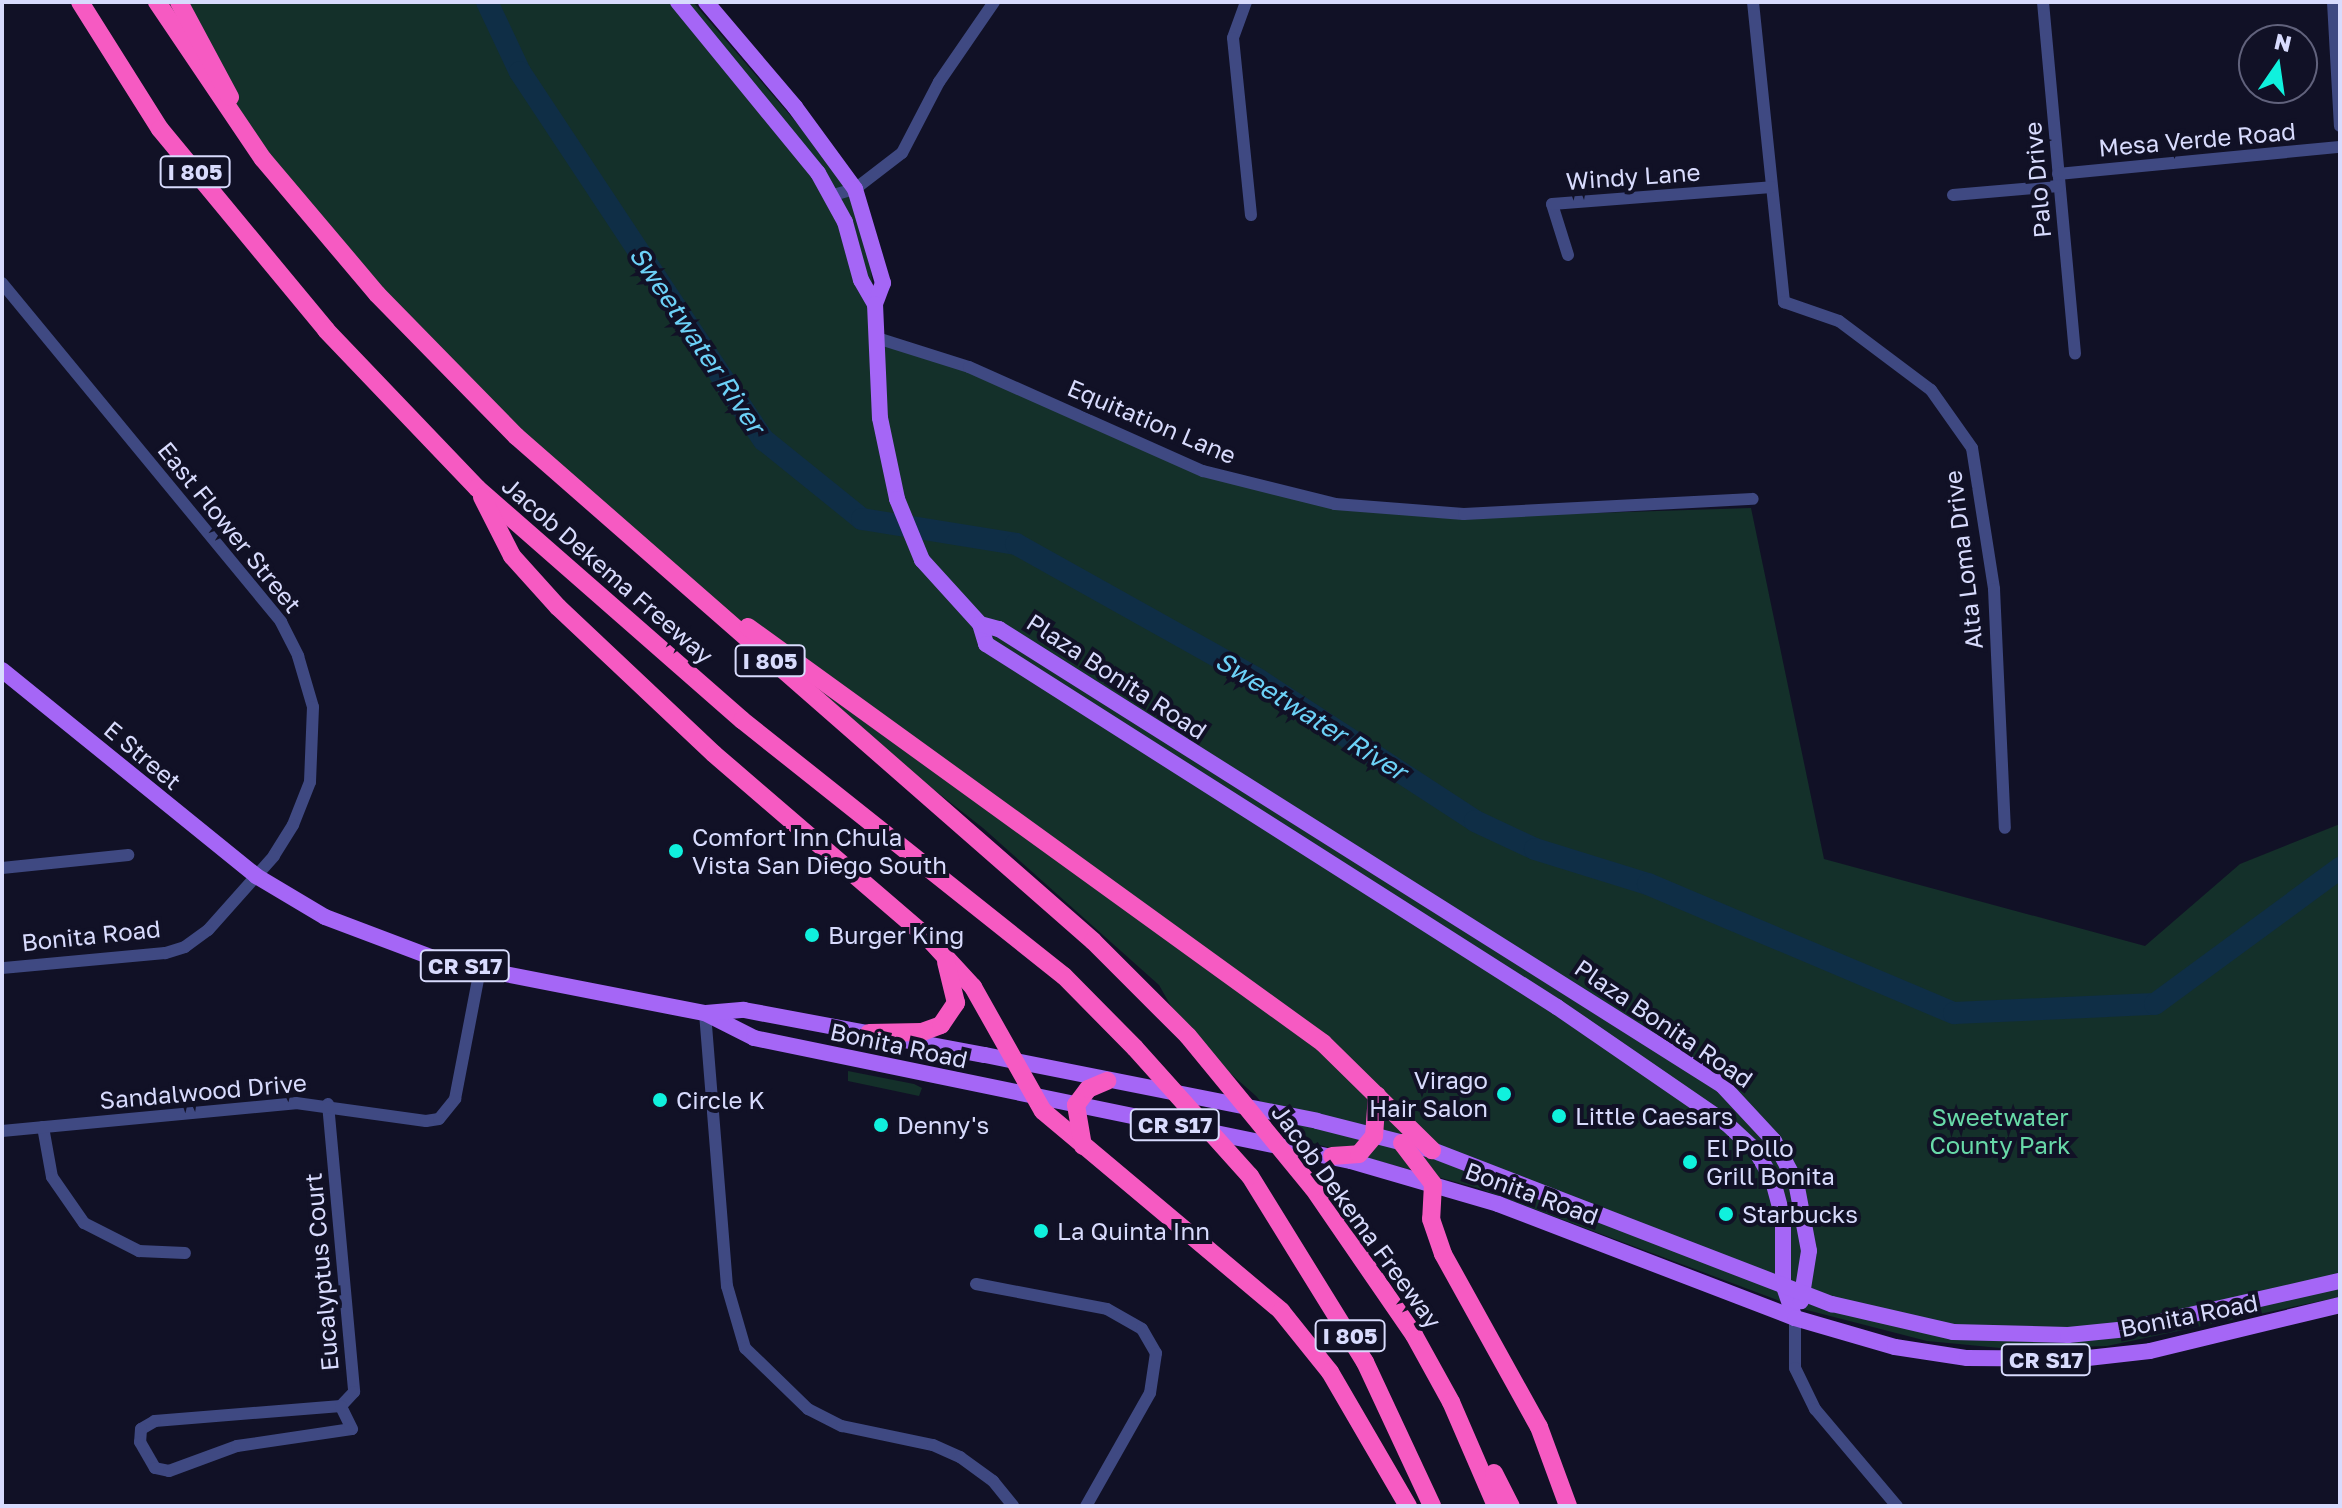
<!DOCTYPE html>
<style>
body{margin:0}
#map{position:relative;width:2342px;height:1508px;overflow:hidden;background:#111126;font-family:"Golos Text",sans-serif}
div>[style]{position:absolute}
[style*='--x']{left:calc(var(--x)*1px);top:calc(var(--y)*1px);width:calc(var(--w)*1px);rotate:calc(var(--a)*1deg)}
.green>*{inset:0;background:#14302a}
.river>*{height:22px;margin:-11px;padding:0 11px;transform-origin:11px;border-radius:11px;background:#0f2e46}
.minor>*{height:12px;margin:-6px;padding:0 6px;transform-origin:6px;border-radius:6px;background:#3f4982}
.major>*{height:16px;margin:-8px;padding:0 8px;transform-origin:8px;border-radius:8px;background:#a566f6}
.highway>*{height:18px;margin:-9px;padding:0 9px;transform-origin:9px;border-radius:9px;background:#f65ac2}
.highway-bridge>*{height:18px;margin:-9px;padding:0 9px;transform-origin:9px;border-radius:9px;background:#f65ac2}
.dots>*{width:22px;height:22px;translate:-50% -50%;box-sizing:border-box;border:4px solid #111126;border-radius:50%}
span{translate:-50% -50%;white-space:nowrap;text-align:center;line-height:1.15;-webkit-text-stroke:8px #111126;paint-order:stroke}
.shield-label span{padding:2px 6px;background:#111126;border:2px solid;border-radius:6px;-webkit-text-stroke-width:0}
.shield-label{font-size:22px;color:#d8dbfd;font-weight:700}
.street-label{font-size:24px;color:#d8dbfd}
.poi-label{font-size:24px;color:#d8dbfd}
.left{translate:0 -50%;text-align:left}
.right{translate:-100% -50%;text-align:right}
.park-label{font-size:24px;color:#68d9a8}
.water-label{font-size:26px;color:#6cd1f7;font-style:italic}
.frame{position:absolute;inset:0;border:4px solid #d8dbfd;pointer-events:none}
.north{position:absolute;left:2238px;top:24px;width:80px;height:80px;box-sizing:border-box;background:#111126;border:2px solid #61627c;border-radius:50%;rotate:13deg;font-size:22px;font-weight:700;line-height:32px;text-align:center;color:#d8dbfd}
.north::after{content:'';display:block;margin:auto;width:28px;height:36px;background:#10f1dd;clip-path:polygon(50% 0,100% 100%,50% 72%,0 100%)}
</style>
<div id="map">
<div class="green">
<i style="clip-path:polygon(150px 2px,693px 2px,814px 143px,850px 193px,870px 260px,878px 344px,970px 367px,1160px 453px,1336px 507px,1440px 518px,1751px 508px,1824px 859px,2145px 946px,2240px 864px,2340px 824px,2340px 1297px,2107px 1346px,2011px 1349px,1927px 1341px,1799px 1308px,1478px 1188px,1290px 1137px,1256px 1096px,1188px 1036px,1159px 985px,983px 828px,865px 736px,517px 439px,376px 294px)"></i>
<i style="clip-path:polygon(848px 1071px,914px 1084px,922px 1088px,919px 1096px,848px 1081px)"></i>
</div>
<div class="river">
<i style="--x:487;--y:2;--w:77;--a:64.8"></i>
<i style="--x:520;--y:72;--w:442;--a:56.5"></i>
<i style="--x:764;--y:440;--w:126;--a:38.9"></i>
<i style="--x:862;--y:519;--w:156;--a:9.2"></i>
<i style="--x:1016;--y:544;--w:278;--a:29.2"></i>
<i style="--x:1259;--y:680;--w:258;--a:33.1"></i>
<i style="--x:1475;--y:821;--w:66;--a:25"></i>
<i style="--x:1535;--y:849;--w:118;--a:17.2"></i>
<i style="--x:1648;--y:884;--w:332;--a:22.9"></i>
<i style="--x:1954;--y:1013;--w:201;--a:-2.6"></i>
<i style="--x:2155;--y:1004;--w:230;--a:-36.3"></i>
</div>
<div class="minor">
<i style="--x:1246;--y:2;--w:38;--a:110"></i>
<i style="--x:1233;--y:38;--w:178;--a:84.2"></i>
<i style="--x:1753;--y:2;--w:302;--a:84.1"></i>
<i style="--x:1784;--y:302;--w:58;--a:19.1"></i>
<i style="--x:1839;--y:321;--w:115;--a:36.9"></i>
<i style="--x:1931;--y:390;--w:71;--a:54.7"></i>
<i style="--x:1972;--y:448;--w:143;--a:81.1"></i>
<i style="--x:1994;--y:589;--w:239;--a:87.4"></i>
<i style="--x:2043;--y:2;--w:353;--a:84.8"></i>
<i style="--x:2333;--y:2;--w:124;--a:86.8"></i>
<i style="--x:2058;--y:174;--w:283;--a:-5.5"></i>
<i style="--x:1953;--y:195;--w:106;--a:-4.9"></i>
<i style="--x:830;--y:196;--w:26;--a:-16"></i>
<i style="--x:855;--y:189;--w:59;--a:-37.5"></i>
<i style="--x:902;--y:153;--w:80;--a:-62.5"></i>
<i style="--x:939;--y:82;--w:97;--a:-55.5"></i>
<i style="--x:1568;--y:255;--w:53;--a:-107.4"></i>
<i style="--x:1552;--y:204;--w:220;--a:-4.4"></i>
<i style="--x:2;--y:283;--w:439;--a:50.5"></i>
<i style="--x:281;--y:622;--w:38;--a:63"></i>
<i style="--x:298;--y:656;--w:53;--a:73.6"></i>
<i style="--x:313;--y:707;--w:75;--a:92.3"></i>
<i style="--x:310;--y:782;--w:46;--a:111.6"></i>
<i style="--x:293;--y:825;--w:36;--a:122"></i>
<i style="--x:274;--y:856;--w:99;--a:131.7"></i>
<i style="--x:208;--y:930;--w:29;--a:144"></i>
<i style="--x:185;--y:947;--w:21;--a:163"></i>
<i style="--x:165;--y:953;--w:164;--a:174.7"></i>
<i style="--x:877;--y:338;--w:96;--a:17.5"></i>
<i style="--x:969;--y:367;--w:256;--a:24"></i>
<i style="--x:1203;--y:471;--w:136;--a:14"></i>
<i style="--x:1335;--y:504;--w:129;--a:4.4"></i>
<i style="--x:1464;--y:514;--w:289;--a:-3"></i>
<i style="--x:2;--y:868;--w:127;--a:-5.9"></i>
<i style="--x:705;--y:1013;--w:274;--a:85.4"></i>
<i style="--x:727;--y:1286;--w:65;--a:73.8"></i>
<i style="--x:745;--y:1348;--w:88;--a:44.1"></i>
<i style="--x:808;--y:1409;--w:38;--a:27"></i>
<i style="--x:842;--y:1426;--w:93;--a:11.8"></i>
<i style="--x:933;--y:1445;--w:30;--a:24"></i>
<i style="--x:960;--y:1457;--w:41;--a:36"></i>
<i style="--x:993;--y:1481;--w:32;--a:51"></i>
<i style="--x:328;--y:1104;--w:289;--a:84.8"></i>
<i style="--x:354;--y:1392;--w:19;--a:133"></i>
<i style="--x:341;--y:1406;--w:187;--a:175.4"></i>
<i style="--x:155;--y:1421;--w:16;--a:150"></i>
<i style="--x:141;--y:1429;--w:13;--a:94"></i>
<i style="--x:140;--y:1442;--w:30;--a:60"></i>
<i style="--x:155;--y:1468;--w:14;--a:12"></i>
<i style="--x:169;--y:1471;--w:72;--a:-20.2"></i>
<i style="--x:237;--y:1446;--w:116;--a:-8.4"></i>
<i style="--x:352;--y:1429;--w:25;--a:-116"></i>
<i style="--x:43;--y:1127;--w:51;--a:79.8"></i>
<i style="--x:52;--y:1177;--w:56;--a:55.2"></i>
<i style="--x:84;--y:1223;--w:62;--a:27"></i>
<i style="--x:139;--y:1251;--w:46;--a:2.5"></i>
<i style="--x:2;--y:1131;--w:295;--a:-5.4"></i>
<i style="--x:296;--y:1103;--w:131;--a:7.9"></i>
<i style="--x:426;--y:1121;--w:13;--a:-9"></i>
<i style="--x:439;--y:1119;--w:26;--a:-51"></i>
<i style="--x:455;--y:1099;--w:132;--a:-79.1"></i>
<i style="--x:976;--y:1284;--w:133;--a:10.8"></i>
<i style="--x:1107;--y:1309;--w:40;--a:29.7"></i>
<i style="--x:1142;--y:1329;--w:28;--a:60"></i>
<i style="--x:1156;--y:1353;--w:40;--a:98.5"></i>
<i style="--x:1150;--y:1393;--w:130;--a:119.5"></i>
<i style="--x:1795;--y:1318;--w:50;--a:90"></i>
<i style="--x:1795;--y:1368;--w:46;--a:64"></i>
<i style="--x:1815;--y:1409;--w:127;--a:49.8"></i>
</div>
<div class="major">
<i style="--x:678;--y:2;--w:221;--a:50.7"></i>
<i style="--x:818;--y:173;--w:56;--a:61.1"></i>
<i style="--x:845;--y:222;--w:60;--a:74.6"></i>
<i style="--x:861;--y:280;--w:28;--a:60"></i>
<i style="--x:706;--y:2;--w:138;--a:49.7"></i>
<i style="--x:795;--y:107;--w:102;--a:53.8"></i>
<i style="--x:855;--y:189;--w:98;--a:73.4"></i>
<i style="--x:883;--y:283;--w:22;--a:111"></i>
<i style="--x:875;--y:304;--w:114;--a:87.5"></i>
<i style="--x:880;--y:418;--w:83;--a:78.1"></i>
<i style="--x:897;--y:499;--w:66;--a:67.7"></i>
<i style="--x:922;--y:560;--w:86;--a:47.8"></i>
<i style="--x:980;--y:624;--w:21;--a:73"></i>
<i style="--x:986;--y:644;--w:677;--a:32.45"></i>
<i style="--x:1557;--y:1007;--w:205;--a:34.5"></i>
<i style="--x:1726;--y:1123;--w:41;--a:43"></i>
<i style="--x:1756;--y:1151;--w:34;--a:60"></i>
<i style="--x:1773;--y:1181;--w:38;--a:75"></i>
<i style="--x:1783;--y:1218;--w:66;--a:90"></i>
<i style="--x:1783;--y:1284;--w:36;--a:71"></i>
<i style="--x:980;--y:624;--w:20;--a:15"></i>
<i style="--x:999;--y:629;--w:855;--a:32.24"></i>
<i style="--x:1722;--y:1085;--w:76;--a:47.1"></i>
<i style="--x:1774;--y:1141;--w:47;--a:61.8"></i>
<i style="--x:1796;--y:1182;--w:70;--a:79.3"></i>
<i style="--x:1809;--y:1251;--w:51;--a:99.1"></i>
<i style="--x:2;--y:670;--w:327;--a:39"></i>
<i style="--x:256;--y:876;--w:80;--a:30.7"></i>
<i style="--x:325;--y:917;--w:127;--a:20.7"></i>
<i style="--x:444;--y:962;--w:266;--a:11.1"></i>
<i style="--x:705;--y:1013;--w:55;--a:27"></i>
<i style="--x:754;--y:1038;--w:610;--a:11.64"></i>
<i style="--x:1351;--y:1161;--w:153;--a:16.3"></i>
<i style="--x:1498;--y:1204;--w:318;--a:21"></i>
<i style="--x:1795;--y:1318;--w:104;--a:16.2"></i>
<i style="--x:1895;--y:1347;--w:73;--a:8.7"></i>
<i style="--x:1967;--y:1358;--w:112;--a:0.5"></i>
<i style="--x:2079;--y:1359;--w:71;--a:-6.4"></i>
<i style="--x:2150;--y:1351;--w:195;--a:-13.6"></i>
<i style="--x:706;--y:1013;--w:38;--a:-5"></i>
<i style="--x:744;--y:1010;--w:245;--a:10.6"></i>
<i style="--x:985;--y:1055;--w:338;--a:11.2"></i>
<i style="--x:1317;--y:1121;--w:119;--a:14.2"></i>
<i style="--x:1432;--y:1150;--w:429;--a:21.1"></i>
<i style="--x:1832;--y:1304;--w:124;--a:13"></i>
<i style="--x:1953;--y:1332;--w:115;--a:1.5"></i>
<i style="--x:2068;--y:1335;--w:60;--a:-5.7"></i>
<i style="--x:2128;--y:1329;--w:217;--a:-12.8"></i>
</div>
<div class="highway">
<i style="--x:80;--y:2;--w:150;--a:57.8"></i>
<i style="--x:160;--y:129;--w:261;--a:50.4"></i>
<i style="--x:326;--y:330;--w:219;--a:46.3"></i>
<i style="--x:477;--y:488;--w:352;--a:41.2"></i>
<i style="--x:742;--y:720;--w:411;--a:38.5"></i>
<i style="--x:1064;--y:976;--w:101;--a:45.4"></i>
<i style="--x:157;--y:2;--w:189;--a:56"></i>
<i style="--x:263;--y:159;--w:177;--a:49.8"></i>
<i style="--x:377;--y:294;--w:199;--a:45.6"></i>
<i style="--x:516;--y:436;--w:767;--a:41.19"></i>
<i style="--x:1093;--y:941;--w:134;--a:45"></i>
<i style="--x:179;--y:2;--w:108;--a:61.8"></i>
<i style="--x:482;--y:497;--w:66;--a:63"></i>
<i style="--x:512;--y:556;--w:69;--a:48"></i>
<i style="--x:558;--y:607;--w:214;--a:43.3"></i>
<i style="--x:714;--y:754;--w:282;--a:40.7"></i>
<i style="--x:928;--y:938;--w:67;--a:47.4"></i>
<i style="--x:973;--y:987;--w:142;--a:60.6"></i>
<i style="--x:1043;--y:1111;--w:311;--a:40"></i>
<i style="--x:1281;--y:1311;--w:78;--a:51.2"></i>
<i style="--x:1330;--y:1372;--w:155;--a:59.8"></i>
<i style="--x:748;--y:627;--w:710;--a:35.88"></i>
<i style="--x:1323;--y:1043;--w:153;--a:44.5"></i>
<i style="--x:869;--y:1033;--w:53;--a:-1.1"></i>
<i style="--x:922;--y:1032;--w:20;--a:-20"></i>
<i style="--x:941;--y:1025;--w:27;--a:-56"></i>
<i style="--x:956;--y:1003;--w:42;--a:-103.7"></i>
<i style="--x:1402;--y:1143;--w:51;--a:52.9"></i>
<i style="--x:1433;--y:1184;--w:35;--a:93"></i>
<i style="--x:1431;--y:1219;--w:37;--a:71"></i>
<i style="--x:1443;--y:1254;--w:198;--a:61"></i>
<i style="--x:1539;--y:1427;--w:84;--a:69.8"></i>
<i style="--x:1083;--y:1146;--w:42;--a:-99.7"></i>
<i style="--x:1076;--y:1105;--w:20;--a:-53"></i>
<i style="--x:1088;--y:1089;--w:21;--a:-23"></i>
<i style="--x:1332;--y:1156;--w:27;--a:-4"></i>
<i style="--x:1359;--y:1154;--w:23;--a:-50"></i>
<i style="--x:1374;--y:1136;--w:41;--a:-85.8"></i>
<i style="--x:1250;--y:1176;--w:219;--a:58.3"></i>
<i style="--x:1365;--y:1362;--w:159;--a:65"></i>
<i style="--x:1313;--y:1188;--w:178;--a:55.5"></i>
<i style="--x:1414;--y:1335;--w:77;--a:61.1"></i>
<i style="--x:1451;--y:1402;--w:113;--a:66.6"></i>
<i style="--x:1494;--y:1473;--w:37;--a:63"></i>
</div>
<div class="highway-bridge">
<i style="--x:1188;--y:1036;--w:197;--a:50.6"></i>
<i style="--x:1135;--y:1048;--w:172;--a:48.1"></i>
</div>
<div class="dots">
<i style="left:676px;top:851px;background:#10f1dd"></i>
<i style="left:812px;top:935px;background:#10f1dd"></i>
<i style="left:1504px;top:1094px;background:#10f1dd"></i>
<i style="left:660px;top:1100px;background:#10f1dd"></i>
<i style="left:1559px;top:1116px;background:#10f1dd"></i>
<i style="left:881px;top:1125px;background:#10f1dd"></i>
<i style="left:1690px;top:1162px;background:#10f1dd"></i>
<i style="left:1726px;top:1214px;background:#10f1dd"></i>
<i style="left:1041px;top:1231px;background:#10f1dd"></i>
</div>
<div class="shield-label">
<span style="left:195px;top:172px">I 805</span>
<span style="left:770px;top:661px">I 805</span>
<span style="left:465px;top:966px">CR S17</span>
<span style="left:1175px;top:1125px">CR S17</span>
<span style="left:1350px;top:1336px">I 805</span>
<span style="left:2046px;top:1360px">CR S17</span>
</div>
<div class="street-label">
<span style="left:2197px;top:139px;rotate:-5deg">Mesa Verde Road</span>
<span style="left:1633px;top:176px;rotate:-4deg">Windy Lane</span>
<span style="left:2037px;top:180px;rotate:-95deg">Palo Drive</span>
<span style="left:1152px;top:421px;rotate:23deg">Equitation Lane</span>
<span style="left:230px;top:527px;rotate:51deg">East Flower Street</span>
<span style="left:1963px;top:560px;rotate:-97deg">Alta Loma Drive</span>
<span style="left:608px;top:570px;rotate:41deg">Jacob Dekema Freeway</span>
<span style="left:1117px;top:676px;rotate:33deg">Plaza Bonita Road</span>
<span style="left:143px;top:755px;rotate:40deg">E Street</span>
<span style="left:91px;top:935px;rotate:-6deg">Bonita Road</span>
<span style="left:1664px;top:1023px;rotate:34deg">Plaza Bonita Road</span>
<span style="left:899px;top:1045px;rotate:12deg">Bonita Road</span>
<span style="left:203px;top:1091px;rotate:-5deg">Sandalwood Drive</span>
<span style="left:1532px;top:1193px;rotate:20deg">Bonita Road</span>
<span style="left:1357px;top:1216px;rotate:54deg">Jacob Dekema Freeway</span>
<span style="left:321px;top:1272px;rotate:-95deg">Eucalyptus Court</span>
<span style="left:2189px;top:1315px;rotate:-11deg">Bonita Road</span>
</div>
<div class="poi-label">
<span class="left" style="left:692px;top:851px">Comfort Inn Chula<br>Vista San Diego South</span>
<span class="left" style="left:828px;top:935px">Burger King</span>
<span class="right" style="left:1488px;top:1094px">Virago<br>Hair Salon</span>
<span class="left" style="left:676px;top:1100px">Circle K</span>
<span class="left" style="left:1575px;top:1116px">Little Caesars</span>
<span class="left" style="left:897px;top:1125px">Denny's</span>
<span class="left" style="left:1706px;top:1162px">El Pollo<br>Grill Bonita</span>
<span class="left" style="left:1742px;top:1214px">Starbucks</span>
<span class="left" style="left:1057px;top:1231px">La Quinta Inn</span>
</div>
<div class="park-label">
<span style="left:2000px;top:1131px">Sweetwater<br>County Park</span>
</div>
<div class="water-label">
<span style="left:697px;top:340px;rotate:56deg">Sweetwater River</span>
<span style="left:1311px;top:716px;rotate:32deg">Sweetwater River</span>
</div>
<div class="frame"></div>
<div class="north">N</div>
</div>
